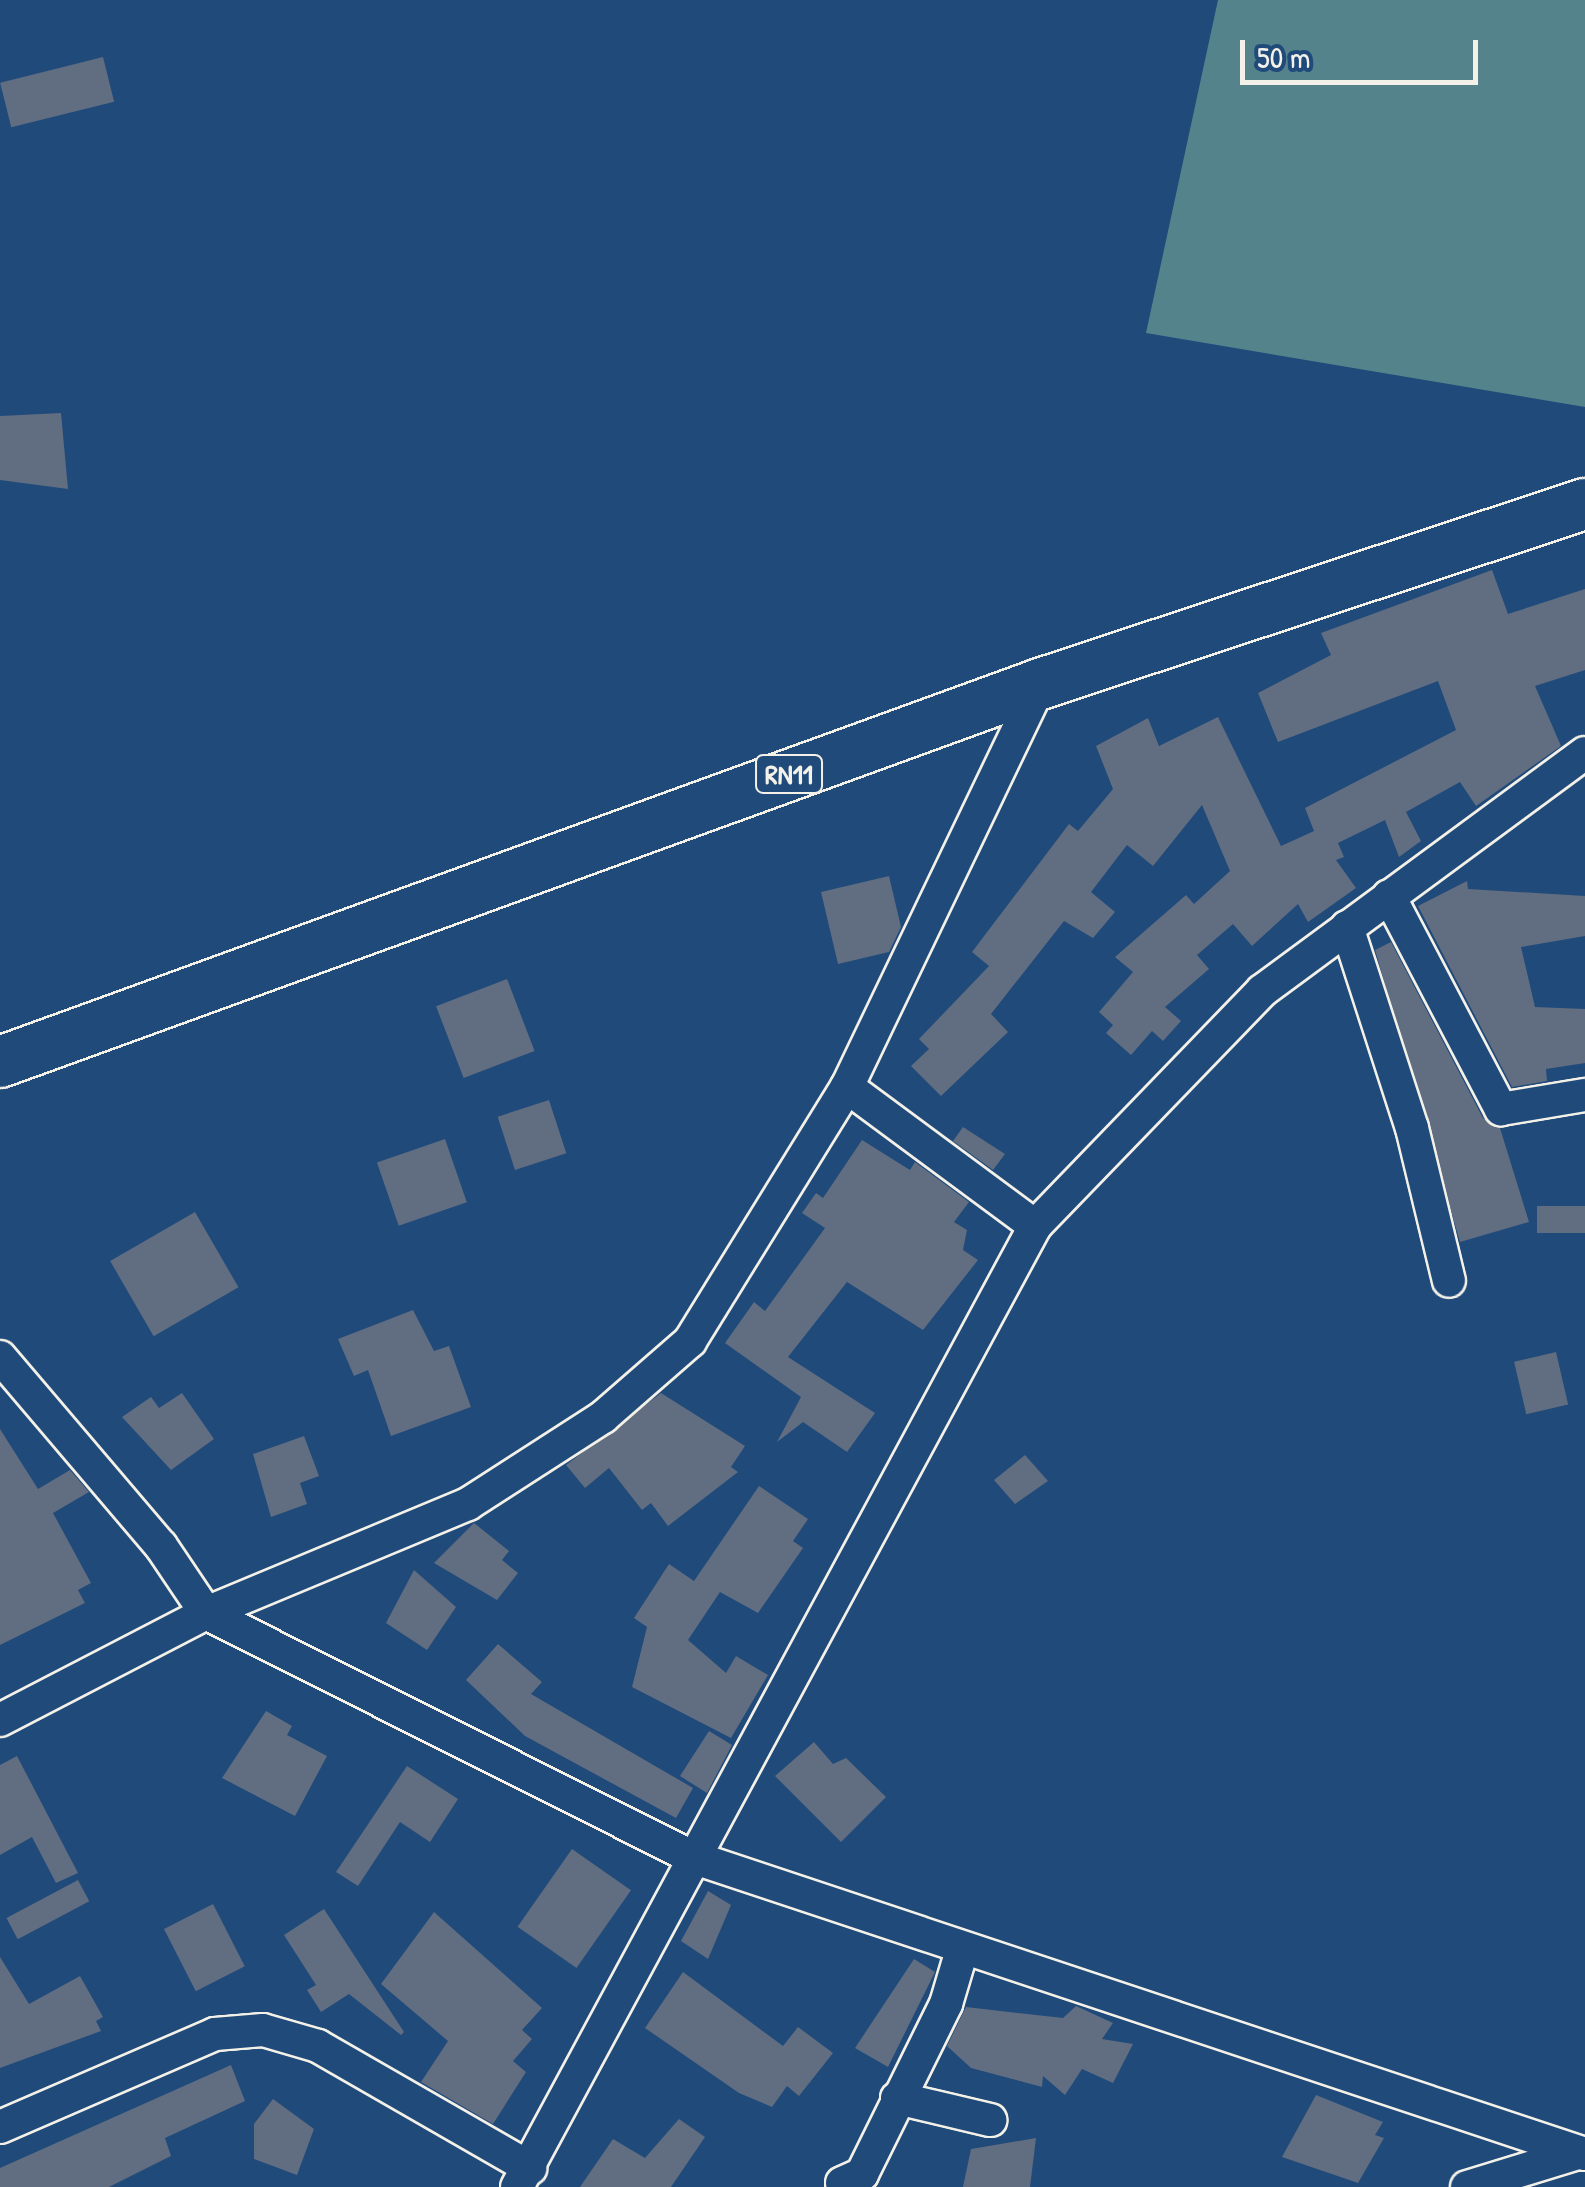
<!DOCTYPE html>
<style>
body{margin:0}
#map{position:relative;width:1585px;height:2187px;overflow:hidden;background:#1f4a7a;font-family:"Patrick Hand",sans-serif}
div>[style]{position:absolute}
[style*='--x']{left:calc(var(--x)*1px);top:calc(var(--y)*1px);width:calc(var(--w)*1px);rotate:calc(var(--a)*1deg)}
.green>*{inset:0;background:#55838c}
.building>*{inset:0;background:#616d81;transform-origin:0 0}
.roads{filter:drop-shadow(2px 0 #f4f1e8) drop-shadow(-2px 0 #f4f1e8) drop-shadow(0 2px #f4f1e8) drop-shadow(0 -2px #f4f1e8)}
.minor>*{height:32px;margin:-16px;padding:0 16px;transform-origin:16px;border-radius:16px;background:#1f4a7a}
.primary>*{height:50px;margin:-25px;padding:0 25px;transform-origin:25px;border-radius:25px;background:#1f4a7a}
span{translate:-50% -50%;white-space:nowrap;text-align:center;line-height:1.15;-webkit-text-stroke:8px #1f4a7a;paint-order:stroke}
.shield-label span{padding:2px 8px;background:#1f4a7a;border:2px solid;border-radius:8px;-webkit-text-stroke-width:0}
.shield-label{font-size:28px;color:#f4f1e8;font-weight:700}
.scale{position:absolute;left:1240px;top:40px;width:238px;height:45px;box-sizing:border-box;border:5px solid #f4f1e8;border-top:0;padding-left:12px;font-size:30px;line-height:35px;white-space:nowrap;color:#f4f1e8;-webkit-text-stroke:8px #1f4a7a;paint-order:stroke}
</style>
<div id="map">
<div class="green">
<i style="clip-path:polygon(1218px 0,1585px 0,1585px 407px,1146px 333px)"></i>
</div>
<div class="building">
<i style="left:103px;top:57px;width:46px;height:106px;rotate:76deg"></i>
<i style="clip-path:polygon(61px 413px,68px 489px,0 480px,0 416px)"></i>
<i style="clip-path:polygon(1492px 570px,1508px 614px,1585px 589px,1585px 670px,1535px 686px,1561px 746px,1476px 806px,1460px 782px,1406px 812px,1421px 841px,1399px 857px,1385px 820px,1338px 843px,1344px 857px,1336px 860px,1356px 888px,1308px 922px,1298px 904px,1252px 946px,1233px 924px,1197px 955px,1209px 969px,1165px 1007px,1181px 1021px,1163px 1041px,1152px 1031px,1131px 1055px,1106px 1033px,1113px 1025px,1099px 1012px,1133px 972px,1115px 957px,1186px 895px,1194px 904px,1230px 871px,1202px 805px,1153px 866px,1127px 845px,1091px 892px,1115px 912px,1093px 938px,1064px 921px,991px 1014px,1008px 1032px,941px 1096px,911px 1066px,929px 1049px,919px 1039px,989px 966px,972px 952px,1069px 824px,1078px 831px,1113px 789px,1096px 746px,1148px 718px,1159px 746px,1218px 717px,1281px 846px,1314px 831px,1305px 808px,1456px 730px,1438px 681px,1278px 742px,1258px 693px,1331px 655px,1321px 633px)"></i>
<i style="clip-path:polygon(889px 876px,901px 927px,889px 952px,838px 964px,821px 892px)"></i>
<i style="clip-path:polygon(1467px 881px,1468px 889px,1585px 896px,1585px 936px,1521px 947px,1535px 1007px,1585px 1009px,1585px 1063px,1546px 1069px,1547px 1081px,1512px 1087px,1418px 906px)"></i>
<i style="clip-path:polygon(1391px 942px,1483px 1118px,1500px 1128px,1529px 1222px,1460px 1242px,1375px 950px)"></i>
<i style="left:507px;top:979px;width:77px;height:76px;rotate:69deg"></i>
<i style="left:549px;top:1100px;width:56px;height:54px;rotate:72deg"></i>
<i style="clip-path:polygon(963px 1127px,1005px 1154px,993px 1170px,953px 1141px)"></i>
<i style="left:445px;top:1139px;width:67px;height:72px;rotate:71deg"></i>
<i style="clip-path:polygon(862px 1140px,910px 1170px,915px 1162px,969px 1202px,954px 1222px,967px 1230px,963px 1250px,978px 1260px,923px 1330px,847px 1282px,788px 1357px,875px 1413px,847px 1452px,803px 1422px,777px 1442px,801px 1397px,725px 1343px,754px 1302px,765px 1311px,825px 1228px,802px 1213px,816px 1193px,823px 1198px)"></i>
<i style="left:1585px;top:1206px;width:27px;height:48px;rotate:90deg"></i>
<i style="left:195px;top:1212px;width:87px;height:98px;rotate:60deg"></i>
<i style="clip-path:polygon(413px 1310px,434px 1351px,449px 1346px,471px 1407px,391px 1436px,368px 1370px,354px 1376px,338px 1339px)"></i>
<i style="left:1556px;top:1352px;width:54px;height:43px;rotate:77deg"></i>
<i style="clip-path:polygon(182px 1393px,214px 1439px,171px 1470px,122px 1417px,151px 1397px,159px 1408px)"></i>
<i style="clip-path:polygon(661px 1393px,745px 1446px,731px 1467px,738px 1472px,668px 1526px,651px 1503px,642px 1510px,609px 1468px,585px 1488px,566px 1465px)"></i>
<i style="clip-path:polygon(0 1429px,38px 1489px,70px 1470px,89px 1492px,53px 1513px,91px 1583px,78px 1590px,85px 1603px,0 1645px)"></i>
<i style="clip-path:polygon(304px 1436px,319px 1476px,300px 1483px,307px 1504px,271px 1517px,253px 1454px)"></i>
<i style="clip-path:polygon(1025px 1455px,1048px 1481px,1015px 1504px,994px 1480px)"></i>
<i style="clip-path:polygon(759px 1486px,808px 1519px,793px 1541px,803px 1548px,758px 1613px,720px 1592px,688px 1640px,726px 1673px,736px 1656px,768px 1675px,731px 1738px,632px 1687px,647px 1627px,634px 1618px,669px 1564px,694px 1581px)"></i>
<i style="clip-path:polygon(474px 1523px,509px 1551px,502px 1560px,518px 1573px,497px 1600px,434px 1563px)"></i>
<i style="clip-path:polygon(414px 1570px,456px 1607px,427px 1650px,386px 1623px)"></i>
<i style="clip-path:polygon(498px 1644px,542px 1682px,531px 1694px,693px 1788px,676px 1818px,525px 1736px,466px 1680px)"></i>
<i style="clip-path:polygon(266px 1711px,292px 1726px,287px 1735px,327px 1756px,295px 1816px,222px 1778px)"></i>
<i style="clip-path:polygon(709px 1731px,732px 1745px,707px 1793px,680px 1776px)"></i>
<i style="clip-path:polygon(814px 1742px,833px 1764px,846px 1758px,886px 1797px,841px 1842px,775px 1776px)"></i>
<i style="clip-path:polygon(17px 1756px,78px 1873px,56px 1883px,32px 1837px,0 1855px,0 1765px)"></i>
<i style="clip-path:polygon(407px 1766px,458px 1799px,430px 1842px,400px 1822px,358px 1886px,336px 1872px)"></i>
<i style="left:572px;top:1849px;width:72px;height:95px;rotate:35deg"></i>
<i style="left:78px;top:1880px;width:24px;height:81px;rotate:62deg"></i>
<i style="clip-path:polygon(708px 1891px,731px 1905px,708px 1959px,681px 1941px)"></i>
<i style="left:213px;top:1904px;width:70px;height:55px;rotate:63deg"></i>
<i style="clip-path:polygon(324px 1909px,404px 2032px,401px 2035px,349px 1994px,321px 2012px,307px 1990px,316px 1985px,284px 1935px)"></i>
<i style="clip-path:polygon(434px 1912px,542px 2008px,522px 2030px,532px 2039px,513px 2061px,526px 2072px,493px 2124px,421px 2082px,448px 2041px,381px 1984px)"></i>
<i style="clip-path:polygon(0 1957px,29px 2004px,80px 1976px,103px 2017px,96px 2021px,101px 2031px,0 2068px)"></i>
<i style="clip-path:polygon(914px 1959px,935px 1972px,888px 2067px,855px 2048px)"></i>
<i style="clip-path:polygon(683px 1972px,783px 2046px,798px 2027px,833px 2053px,799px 2096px,787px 2086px,772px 2107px,739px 2093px,645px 2028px)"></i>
<i style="clip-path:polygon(1076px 2006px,1113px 2023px,1102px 2039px,1133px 2044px,1113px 2083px,1082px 2069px,1065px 2095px,1043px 2076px,1042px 2087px,971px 2068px,947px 2046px,966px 2007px,1063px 2018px)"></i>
<i style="clip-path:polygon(231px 2065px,245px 2101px,165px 2138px,171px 2156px,109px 2187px,0 2187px,0 2168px)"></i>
<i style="clip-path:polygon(1316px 2095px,1383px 2122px,1375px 2135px,1384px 2138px,1358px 2183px,1282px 2157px)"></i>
<i style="clip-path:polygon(273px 2099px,314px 2129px,297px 2175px,254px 2159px,254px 2124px)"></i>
<i style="clip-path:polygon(679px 2119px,705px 2137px,671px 2187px,580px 2187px,613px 2139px,645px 2158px)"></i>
<i style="clip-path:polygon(1036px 2138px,1030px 2187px,963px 2187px,971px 2149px)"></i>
</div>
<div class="roads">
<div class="minor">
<i style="--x:1389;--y:896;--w:241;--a:62.3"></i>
<i style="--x:1501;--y:1109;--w:85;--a:-9.5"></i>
<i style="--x:1347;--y:927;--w:211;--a:72.1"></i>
<i style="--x:1412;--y:1128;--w:157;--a:76.4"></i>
<i style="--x:847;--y:1087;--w:234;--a:36.5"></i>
<i style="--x:0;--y:1357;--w:248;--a:49.6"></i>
<i style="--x:161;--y:1546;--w:81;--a:56.1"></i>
<i style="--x:206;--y:1613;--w:544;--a:26.66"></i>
<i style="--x:692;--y:1857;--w:941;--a:18.4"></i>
<i style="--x:0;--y:1720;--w:232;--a:-27.4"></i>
<i style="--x:206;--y:1613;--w:284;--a:-22.6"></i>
<i style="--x:468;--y:1504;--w:161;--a:-32.8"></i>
<i style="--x:603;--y:1417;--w:116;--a:-41.1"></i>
<i style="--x:690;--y:1341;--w:299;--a:-58.3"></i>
<i style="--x:847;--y:1087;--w:447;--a:-64.4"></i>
<i style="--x:897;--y:2098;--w:96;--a:13.3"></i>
<i style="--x:0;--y:2127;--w:234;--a:-23.4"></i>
<i style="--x:215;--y:2034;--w:48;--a:-4.8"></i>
<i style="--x:263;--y:2030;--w:57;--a:16.2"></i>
<i style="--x:318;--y:2046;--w:245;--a:29.9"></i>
<i style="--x:842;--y:2183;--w:22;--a:-24"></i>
<i style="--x:862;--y:2174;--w:190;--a:-63.7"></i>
<i style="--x:946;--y:2004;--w:56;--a:-73.5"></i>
<i style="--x:517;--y:2187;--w:1092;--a:-61.67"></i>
<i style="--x:1035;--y:1226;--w:327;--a:-46"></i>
<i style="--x:1262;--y:991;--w:401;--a:-36.4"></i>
<i style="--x:1467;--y:2187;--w:113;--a:-17"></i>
</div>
<div class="primary">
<i style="--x:0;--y:1062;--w:1107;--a:-19.97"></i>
<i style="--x:1040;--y:684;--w:574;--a:-18.28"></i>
</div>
</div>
<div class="shield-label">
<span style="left:789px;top:774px">RN11</span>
</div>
<div class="scale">50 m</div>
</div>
